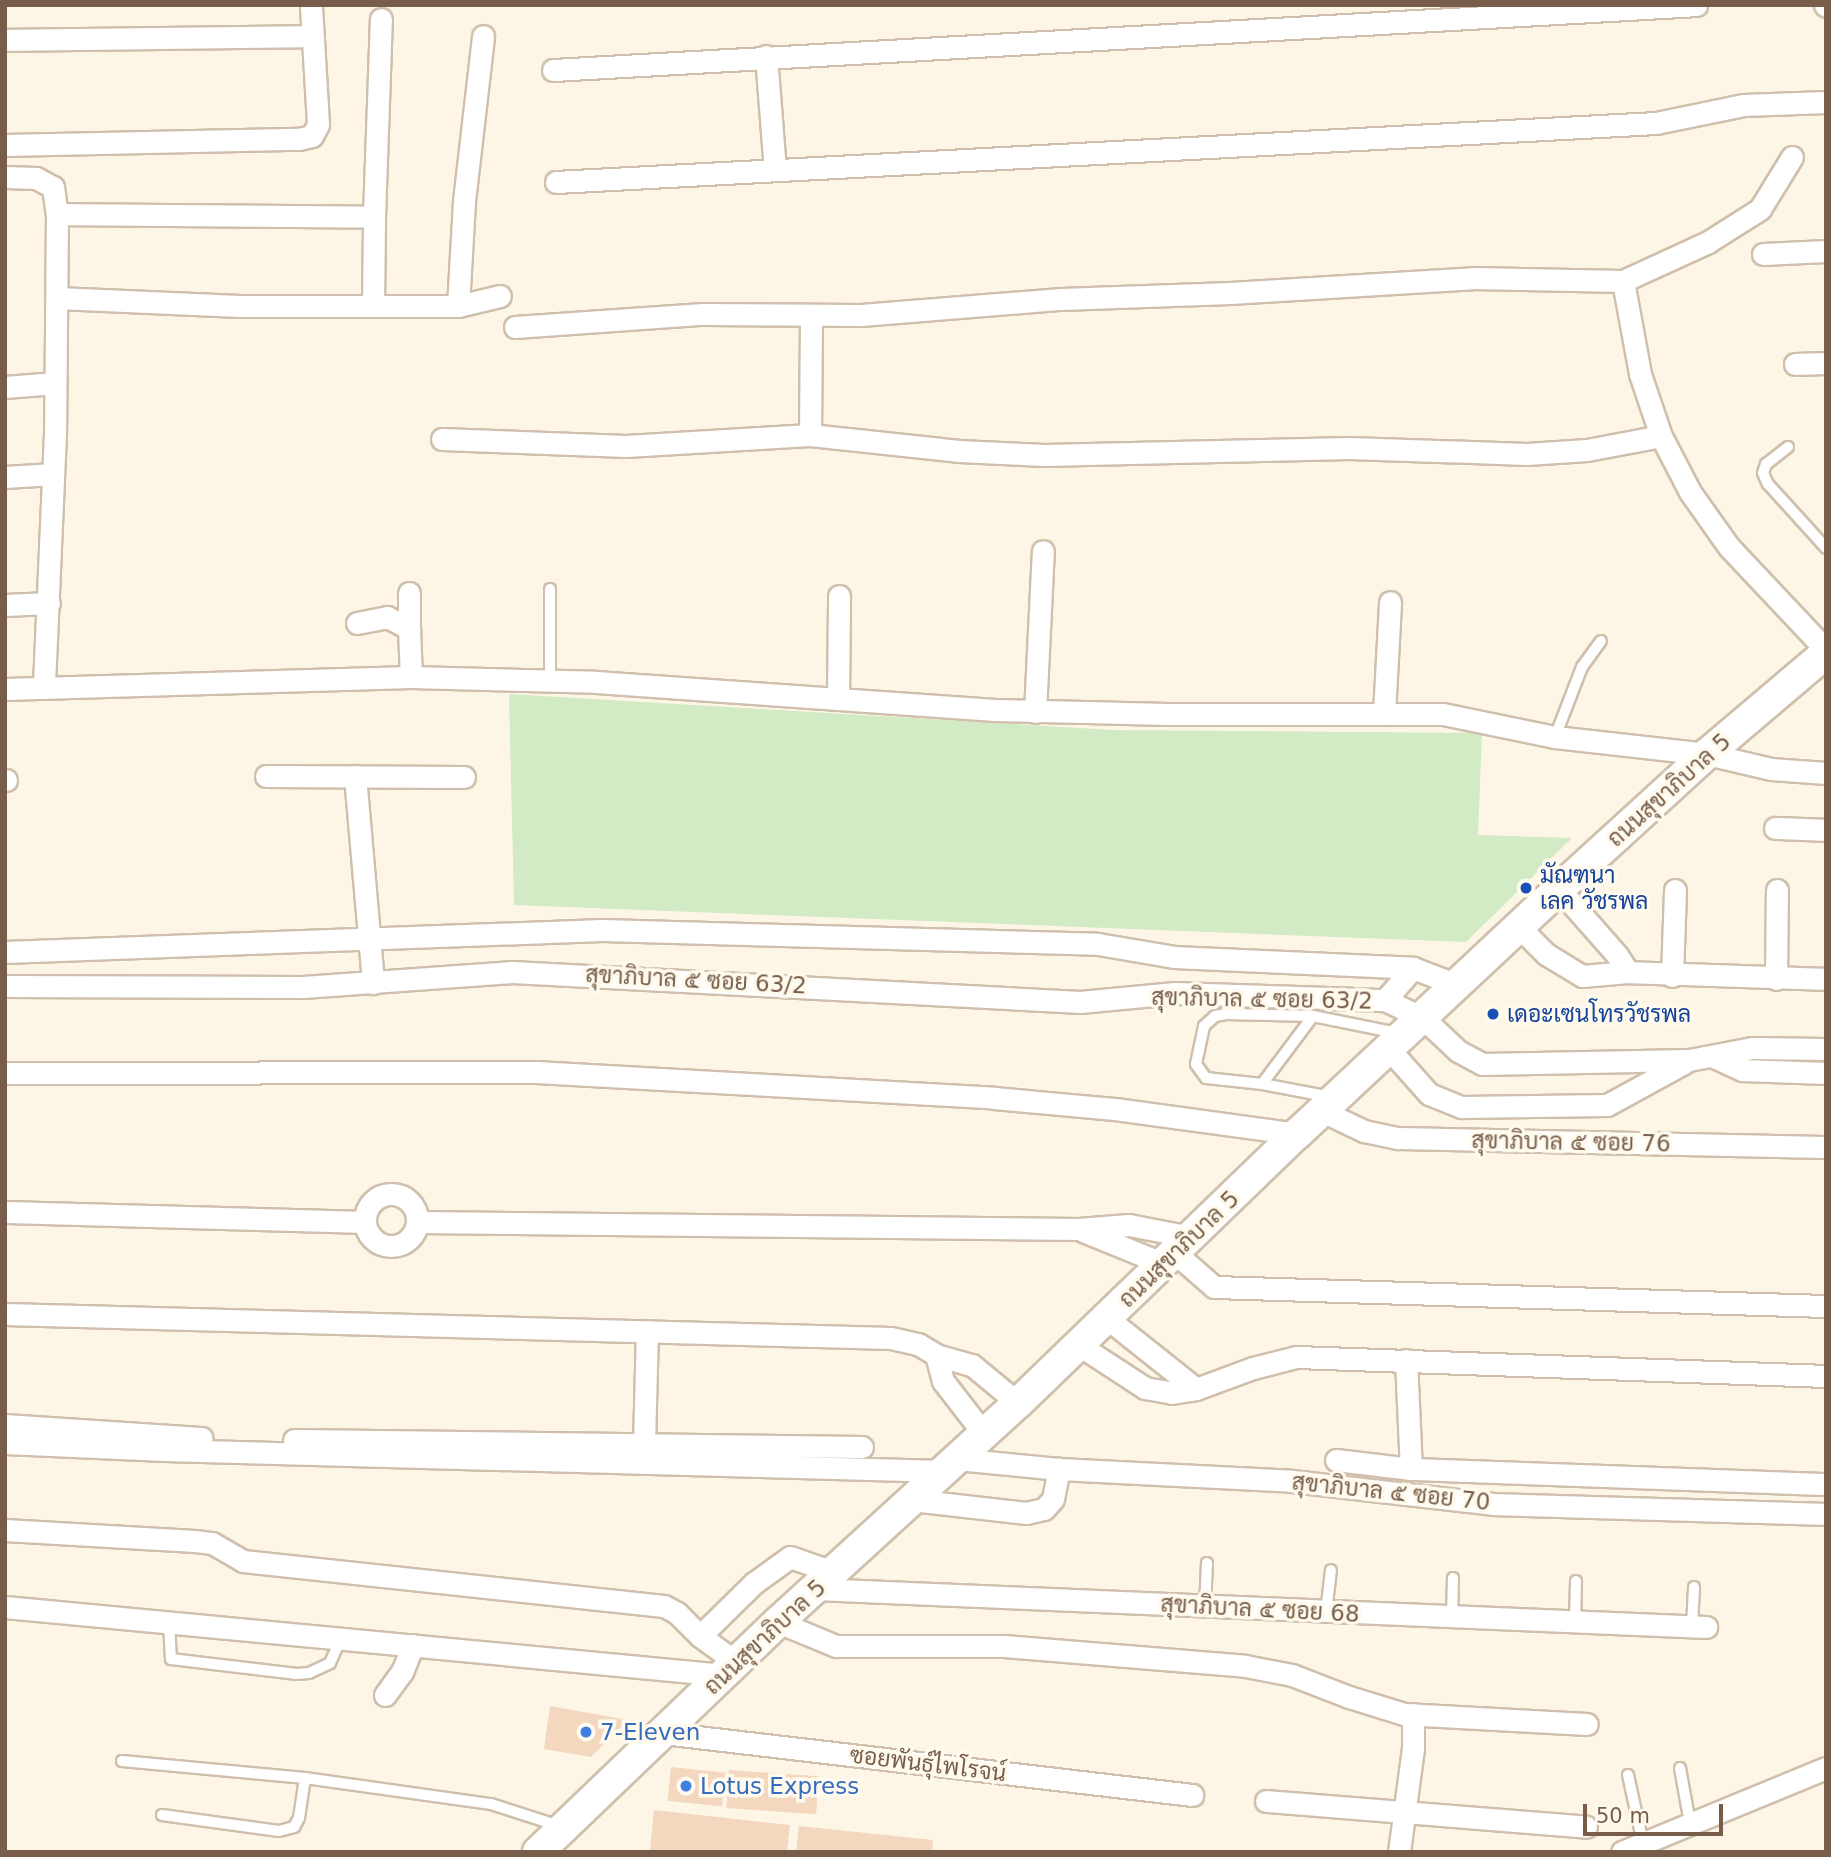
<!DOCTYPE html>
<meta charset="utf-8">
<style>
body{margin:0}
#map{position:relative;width:1831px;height:1857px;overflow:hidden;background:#fdf6e7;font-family:"DejaVu Sans",Sarabun,sans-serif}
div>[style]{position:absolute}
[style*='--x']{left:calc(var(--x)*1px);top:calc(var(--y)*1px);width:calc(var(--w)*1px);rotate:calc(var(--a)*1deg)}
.green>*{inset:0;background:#d2ebc5}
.building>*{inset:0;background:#f3d7be;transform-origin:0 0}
.roads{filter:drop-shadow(2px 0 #cfbfac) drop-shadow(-2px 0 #cfbfac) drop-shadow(0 2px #cfbfac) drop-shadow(0 -2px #cfbfac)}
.service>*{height:10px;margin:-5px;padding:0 5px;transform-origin:5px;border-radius:5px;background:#fff}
.minor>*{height:21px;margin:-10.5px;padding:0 10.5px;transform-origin:10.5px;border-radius:10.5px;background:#fff}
.minor>.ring{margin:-10.5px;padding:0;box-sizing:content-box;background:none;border:21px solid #fff;border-radius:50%}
.secondary>*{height:30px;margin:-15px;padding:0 15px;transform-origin:15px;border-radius:15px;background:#fff}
.dots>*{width:19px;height:19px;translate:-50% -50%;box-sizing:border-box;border:4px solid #fffaee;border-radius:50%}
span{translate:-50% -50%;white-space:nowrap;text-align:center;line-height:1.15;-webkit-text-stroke:7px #fffaee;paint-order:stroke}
.street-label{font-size:23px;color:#785e4a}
.transit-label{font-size:23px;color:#164399}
.left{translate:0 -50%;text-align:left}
.shop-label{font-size:23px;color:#366cbe}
.frame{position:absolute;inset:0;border:7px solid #785e4a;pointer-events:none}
.scale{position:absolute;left:1583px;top:1804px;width:140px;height:32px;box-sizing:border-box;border:4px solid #785e4a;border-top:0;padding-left:9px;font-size:21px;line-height:24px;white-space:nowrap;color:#785e4a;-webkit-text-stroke:5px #fffaee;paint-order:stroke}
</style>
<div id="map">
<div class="green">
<i style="clip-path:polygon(509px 694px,1114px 730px,1482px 733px,1478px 835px,1572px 838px,1466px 942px,514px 905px)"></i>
</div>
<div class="building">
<i style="clip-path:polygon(550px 1706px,628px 1720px,591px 1757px,544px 1749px)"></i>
<i style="left:671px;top:1767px;width:55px;height:34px;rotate:6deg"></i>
<i style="left:729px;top:1770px;width:90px;height:38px;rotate:4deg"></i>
<i style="clip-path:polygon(654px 1810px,790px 1825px,787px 1852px,650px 1850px)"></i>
<i style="clip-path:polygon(799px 1826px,933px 1840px,932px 1852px,796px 1852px)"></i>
</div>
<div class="roads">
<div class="service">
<i style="--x:1788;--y:447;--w:28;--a:142"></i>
<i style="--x:1766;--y:464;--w:9;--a:108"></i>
<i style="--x:1763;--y:473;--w:12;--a:66"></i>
<i style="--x:1768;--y:484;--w:86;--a:47.8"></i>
<i style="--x:550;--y:589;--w:91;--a:90"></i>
<i style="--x:1555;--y:737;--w:75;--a:-68.9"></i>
<i style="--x:1582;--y:667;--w:32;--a:-54"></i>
<i style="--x:1262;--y:1084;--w:85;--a:-53.1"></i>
<i style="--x:1331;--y:1097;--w:70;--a:-169.3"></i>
<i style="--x:1262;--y:1084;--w:56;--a:-173.9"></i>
<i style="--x:1206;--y:1078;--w:17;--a:-126"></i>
<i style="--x:1196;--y:1064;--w:39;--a:-78"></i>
<i style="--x:1204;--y:1026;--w:15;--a:-42"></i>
<i style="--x:1215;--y:1016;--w:11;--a:-10"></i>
<i style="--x:1226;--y:1014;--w:87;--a:1.3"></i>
<i style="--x:1313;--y:1016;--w:86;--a:11.4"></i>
<i style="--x:1205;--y:1607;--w:44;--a:-87.4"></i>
<i style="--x:1326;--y:1613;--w:43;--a:-83.4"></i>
<i style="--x:1452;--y:1618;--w:40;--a:-88.6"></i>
<i style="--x:169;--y:1622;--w:37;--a:87"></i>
<i style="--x:171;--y:1659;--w:127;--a:6.8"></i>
<i style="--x:297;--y:1674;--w:12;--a:-5"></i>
<i style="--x:309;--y:1673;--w:23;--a:-25"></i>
<i style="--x:330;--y:1663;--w:27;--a:-66"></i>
<i style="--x:1575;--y:1622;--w:41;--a:-88.6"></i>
<i style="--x:1692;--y:1626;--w:39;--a:-87"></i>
<i style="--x:122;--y:1761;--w:184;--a:5.3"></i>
<i style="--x:305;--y:1778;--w:188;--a:8"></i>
<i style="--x:491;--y:1804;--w:71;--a:17.9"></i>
<i style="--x:1680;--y:1768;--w:56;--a:79.7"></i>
<i style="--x:1628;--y:1775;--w:70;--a:77.6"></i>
<i style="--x:162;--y:1815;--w:118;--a:7.8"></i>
<i style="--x:279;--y:1831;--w:16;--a:-15"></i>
<i style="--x:294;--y:1827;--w:10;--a:-61"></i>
<i style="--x:299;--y:1818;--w:40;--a:-81.5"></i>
</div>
<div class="minor">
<i style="--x:1825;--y:5;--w:1;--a:45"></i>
<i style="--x:5;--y:40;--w:307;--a:-0.7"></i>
<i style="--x:766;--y:56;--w:114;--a:85.5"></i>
<i style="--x:553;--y:70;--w:1145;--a:-3.25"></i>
<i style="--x:5;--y:145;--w:294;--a:-1.2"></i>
<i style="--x:299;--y:139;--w:13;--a:-13"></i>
<i style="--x:312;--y:136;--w:13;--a:-63"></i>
<i style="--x:318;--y:124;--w:119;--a:-93.4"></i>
<i style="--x:5;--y:177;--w:31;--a:2"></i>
<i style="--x:36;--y:178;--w:19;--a:28"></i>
<i style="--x:53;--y:187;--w:27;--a:82"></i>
<i style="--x:57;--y:214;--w:219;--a:90.5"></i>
<i style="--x:55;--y:433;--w:255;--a:92.5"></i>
<i style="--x:556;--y:182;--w:1102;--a:-3.07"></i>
<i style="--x:1656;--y:123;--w:90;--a:-11.6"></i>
<i style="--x:1744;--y:105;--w:82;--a:-2.1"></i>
<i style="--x:57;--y:214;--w:317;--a:0.5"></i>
<i style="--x:374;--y:217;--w:198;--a:-88"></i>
<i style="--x:1763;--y:254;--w:63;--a:-2.7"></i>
<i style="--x:1623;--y:281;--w:94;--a:-24.6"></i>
<i style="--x:1708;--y:242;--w:62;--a:-32.4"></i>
<i style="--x:1760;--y:209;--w:61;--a:-58.4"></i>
<i style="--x:57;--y:298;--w:183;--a:2.5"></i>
<i style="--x:240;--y:306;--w:218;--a:0"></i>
<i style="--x:458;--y:306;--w:43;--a:-13.4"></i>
<i style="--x:373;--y:305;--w:88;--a:-89.3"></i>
<i style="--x:458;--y:306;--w:105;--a:-86.7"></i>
<i style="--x:464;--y:201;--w:166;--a:-83.4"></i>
<i style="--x:515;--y:327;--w:188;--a:-4"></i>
<i style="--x:703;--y:314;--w:158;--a:0.4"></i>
<i style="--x:861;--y:315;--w:201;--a:-4.6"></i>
<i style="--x:1061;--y:299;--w:169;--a:-2"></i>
<i style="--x:1230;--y:293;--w:243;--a:-3.5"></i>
<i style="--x:1473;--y:278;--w:150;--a:1.1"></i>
<i style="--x:1623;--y:281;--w:95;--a:79.6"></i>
<i style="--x:1640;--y:374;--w:65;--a:71.3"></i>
<i style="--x:1661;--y:436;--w:63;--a:62.6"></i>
<i style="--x:1690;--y:492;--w:67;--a:54.7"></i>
<i style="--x:1729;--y:547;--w:141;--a:46.7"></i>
<i style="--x:1795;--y:364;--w:31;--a:-2"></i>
<i style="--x:5;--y:387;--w:50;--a:-4.6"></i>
<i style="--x:810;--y:435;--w:119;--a:-89.5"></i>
<i style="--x:442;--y:439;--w:184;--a:2.2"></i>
<i style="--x:626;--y:446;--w:184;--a:-3.4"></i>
<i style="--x:810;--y:435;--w:150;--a:6.1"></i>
<i style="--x:959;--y:451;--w:85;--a:2.7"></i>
<i style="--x:1044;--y:455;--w:305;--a:-1.3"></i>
<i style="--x:1349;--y:448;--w:178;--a:1.9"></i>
<i style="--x:1527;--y:454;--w:60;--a:-3.8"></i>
<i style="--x:1587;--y:450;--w:75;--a:-10.7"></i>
<i style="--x:5;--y:477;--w:48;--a:-3.6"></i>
<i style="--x:409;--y:593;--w:35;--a:90"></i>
<i style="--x:5;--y:605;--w:44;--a:-2.6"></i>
<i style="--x:357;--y:623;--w:31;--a:-11"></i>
<i style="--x:387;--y:617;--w:25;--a:27"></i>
<i style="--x:409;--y:628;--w:49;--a:87.7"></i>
<i style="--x:5;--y:689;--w:406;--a:-1.7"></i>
<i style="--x:411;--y:677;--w:185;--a:1.5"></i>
<i style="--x:596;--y:682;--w:400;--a:4"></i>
<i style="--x:995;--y:710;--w:172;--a:1.3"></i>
<i style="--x:1167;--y:714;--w:276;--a:0"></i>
<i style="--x:1443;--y:714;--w:114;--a:11.6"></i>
<i style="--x:1555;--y:737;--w:153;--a:6.4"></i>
<i style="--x:1707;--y:754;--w:66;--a:13.2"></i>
<i style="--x:1771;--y:769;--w:55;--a:4.2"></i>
<i style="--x:838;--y:699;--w:103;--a:-89.4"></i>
<i style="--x:1035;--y:712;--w:161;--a:-87.2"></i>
<i style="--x:1384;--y:714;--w:112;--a:-86.9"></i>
<i style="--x:266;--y:776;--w:198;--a:0.3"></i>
<i style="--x:355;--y:776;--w:208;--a:85"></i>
<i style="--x:5;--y:780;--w:1;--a:0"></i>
<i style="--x:1775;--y:828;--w:51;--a:2.2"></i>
<i style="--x:1559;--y:889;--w:88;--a:48.7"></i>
<i style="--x:1617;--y:955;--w:20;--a:57"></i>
<i style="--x:1519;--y:927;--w:38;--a:45"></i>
<i style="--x:1546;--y:954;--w:42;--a:31.4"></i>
<i style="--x:1582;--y:976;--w:46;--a:-5"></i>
<i style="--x:1628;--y:972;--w:198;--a:2"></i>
<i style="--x:5;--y:952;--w:597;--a:-2.11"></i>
<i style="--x:602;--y:930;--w:496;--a:1.6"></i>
<i style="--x:1098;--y:944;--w:77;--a:9.7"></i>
<i style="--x:1174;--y:957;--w:239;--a:2.6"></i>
<i style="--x:1413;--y:968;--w:47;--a:21.1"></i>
<i style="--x:1672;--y:976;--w:86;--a:-88"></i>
<i style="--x:1776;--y:979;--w:89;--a:-89.4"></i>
<i style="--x:5;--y:986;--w:298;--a:0.2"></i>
<i style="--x:303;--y:987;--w:210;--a:-4.1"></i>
<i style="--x:512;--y:972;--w:569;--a:3.02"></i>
<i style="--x:1080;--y:1002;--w:95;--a:-5.4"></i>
<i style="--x:1175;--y:993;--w:177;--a:1.9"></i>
<i style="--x:1352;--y:999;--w:33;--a:2"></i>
<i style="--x:1385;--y:1000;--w:42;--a:25.3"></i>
<i style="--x:1423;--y:1018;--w:48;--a:43.3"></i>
<i style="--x:1458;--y:1051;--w:27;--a:28"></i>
<i style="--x:1482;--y:1064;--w:207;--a:-1.1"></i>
<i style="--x:1689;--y:1060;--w:64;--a:-10.8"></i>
<i style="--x:1752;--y:1048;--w:74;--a:0.8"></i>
<i style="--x:1385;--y:1000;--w:43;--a:-48.8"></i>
<i style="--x:1389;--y:1049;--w:60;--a:48.4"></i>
<i style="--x:1429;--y:1094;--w:35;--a:22"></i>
<i style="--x:1461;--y:1107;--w:146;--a:-0.8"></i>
<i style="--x:1607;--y:1105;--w:88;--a:-28.6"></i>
<i style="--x:1714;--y:1057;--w:31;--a:25"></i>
<i style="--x:1742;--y:1070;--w:84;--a:2"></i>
<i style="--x:5;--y:1073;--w:531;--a:-0.11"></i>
<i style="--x:536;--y:1072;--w:459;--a:3.2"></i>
<i style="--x:994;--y:1098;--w:121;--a:5.2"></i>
<i style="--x:1115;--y:1109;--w:184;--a:7.8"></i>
<i style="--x:1322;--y:1111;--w:47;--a:25.5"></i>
<i style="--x:1364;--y:1131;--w:35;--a:12"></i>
<i style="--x:1398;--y:1138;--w:428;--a:1.2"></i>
<i class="ring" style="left:365px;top:1194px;width:31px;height:31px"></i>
<i style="--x:5;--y:1212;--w:360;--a:1.6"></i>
<i style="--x:417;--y:1222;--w:661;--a:0.61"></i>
<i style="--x:1078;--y:1229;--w:51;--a:-4.5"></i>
<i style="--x:1129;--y:1225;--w:63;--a:11"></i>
<i style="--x:1083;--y:1231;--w:85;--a:22.1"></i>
<i style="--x:1174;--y:1252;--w:53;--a:41.2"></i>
<i style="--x:1214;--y:1287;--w:612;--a:1.78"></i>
<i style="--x:5;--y:1314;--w:886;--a:1.55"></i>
<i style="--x:891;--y:1338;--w:28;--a:13"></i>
<i style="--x:918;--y:1344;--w:21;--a:31"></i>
<i style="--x:936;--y:1355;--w:37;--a:16"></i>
<i style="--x:972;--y:1365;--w:60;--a:39.6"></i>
<i style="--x:1108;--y:1319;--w:112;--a:38.5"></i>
<i style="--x:1079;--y:1345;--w:79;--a:33.1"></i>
<i style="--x:1145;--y:1388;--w:27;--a:10"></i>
<i style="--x:1172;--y:1393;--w:24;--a:-9"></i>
<i style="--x:1196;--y:1389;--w:61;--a:-20.2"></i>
<i style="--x:1253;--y:1368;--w:44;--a:-14.3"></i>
<i style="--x:1296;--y:1357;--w:530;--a:2.05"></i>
<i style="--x:936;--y:1355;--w:27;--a:75"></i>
<i style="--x:943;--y:1381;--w:67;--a:52.3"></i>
<i style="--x:1406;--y:1360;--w:109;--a:87.4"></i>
<i style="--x:1411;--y:1469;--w:415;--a:2.1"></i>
<i style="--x:5;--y:1425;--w:197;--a:3.8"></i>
<i style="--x:294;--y:1440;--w:568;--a:0.71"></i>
<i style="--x:5;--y:1443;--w:160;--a:2.5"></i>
<i style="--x:165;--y:1450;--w:779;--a:1.54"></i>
<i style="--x:644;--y:1444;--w:113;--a:-88.5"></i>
<i style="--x:957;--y:1459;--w:102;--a:5.6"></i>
<i style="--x:1059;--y:1469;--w:233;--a:2.9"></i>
<i style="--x:1292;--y:1481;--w:202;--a:6.5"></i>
<i style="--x:1493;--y:1504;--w:333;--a:1.7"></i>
<i style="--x:1336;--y:1460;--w:76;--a:6.8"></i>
<i style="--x:912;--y:1500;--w:115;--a:6.5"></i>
<i style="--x:1026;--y:1513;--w:18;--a:-13"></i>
<i style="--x:1044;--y:1509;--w:13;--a:-48"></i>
<i style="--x:1053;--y:1499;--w:31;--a:-79"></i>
<i style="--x:5;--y:1530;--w:190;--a:3.3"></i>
<i style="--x:195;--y:1541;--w:17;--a:7"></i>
<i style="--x:212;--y:1543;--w:36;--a:30"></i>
<i style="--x:243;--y:1561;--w:423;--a:6.1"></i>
<i style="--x:664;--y:1606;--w:15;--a:28"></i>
<i style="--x:677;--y:1613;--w:33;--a:45"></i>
<i style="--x:700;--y:1636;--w:46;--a:36.1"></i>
<i style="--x:815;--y:1589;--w:892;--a:2.44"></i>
<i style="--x:5;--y:1607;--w:722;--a:5.4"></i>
<i style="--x:778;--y:1622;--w:63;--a:22.5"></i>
<i style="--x:836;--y:1646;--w:168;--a:0"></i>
<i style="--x:1004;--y:1646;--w:242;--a:4.7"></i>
<i style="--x:1245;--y:1666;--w:48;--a:10.8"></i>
<i style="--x:1292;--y:1675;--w:61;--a:21.1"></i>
<i style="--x:1349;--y:1697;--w:58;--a:17.2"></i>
<i style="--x:1404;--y:1714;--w:183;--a:3.1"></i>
<i style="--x:700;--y:1636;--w:76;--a:-44.5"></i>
<i style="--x:754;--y:1583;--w:44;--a:-35.8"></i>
<i style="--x:790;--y:1557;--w:46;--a:19.2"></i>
<i style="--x:385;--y:1695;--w:29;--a:-54"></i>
<i style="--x:402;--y:1672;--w:29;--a:-68"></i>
<i style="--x:663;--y:1733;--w:533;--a:6.68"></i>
<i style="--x:1266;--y:1801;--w:321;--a:4.6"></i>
<i style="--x:1399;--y:1852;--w:104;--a:-82.3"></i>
<i style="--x:1413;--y:1749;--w:35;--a:-90"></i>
<i style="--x:1622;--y:1852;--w:221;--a:-22.4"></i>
</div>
<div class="secondary">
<i style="--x:538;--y:1852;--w:332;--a:-43.8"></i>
<i style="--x:778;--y:1622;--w:325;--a:-42.4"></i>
<i style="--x:1018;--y:1403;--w:388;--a:-44"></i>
<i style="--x:1297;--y:1134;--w:359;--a:-43.1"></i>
<i style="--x:1559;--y:889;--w:200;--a:-42.4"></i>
<i style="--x:1707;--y:754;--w:156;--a:-40.3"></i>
</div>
</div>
<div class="dots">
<i style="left:1526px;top:888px;background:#1a4fb4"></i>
<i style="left:1493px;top:1014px;background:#1a4fb4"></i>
<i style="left:586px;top:1732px;background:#3f7fe0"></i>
<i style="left:686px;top:1786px;background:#3f7fe0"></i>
</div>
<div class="street-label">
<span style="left:1669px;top:790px;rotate:-42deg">ถนนสุขาภิบาล 5</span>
<span style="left:696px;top:980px;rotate:3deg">สุขาภิบาล ๕ ซอย 63/2</span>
<span style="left:1262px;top:999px;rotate:1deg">สุขาภิบาล ๕ ซอย 63/2</span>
<span style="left:1571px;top:1142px;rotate:1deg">สุขาภิบาล ๕ ซอย 76</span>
<span style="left:1179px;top:1249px;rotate:-44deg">ถนนสุขาภิบาล 5</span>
<span style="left:1391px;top:1492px;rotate:6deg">สุขาภิบาล ๕ ซอย 70</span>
<span style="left:1260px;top:1609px;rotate:3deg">สุขาภิบาล ๕ ซอย 68</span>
<span style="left:765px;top:1637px;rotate:-43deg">ถนนสุขาภิบาล 5</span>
<span style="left:928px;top:1764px;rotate:7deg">ซอยพันธ์ุไพโรจน์</span>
</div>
<div class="transit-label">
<span class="left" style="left:1540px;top:888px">มัณฑนา<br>เลค วัชรพล</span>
<span class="left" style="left:1507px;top:1014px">เดอะเซนโทรวัชรพล</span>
</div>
<div class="shop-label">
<span class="left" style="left:600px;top:1732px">7-Eleven</span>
<span class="left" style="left:700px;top:1786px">Lotus Express</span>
</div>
<div class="frame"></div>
<div class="scale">50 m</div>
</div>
